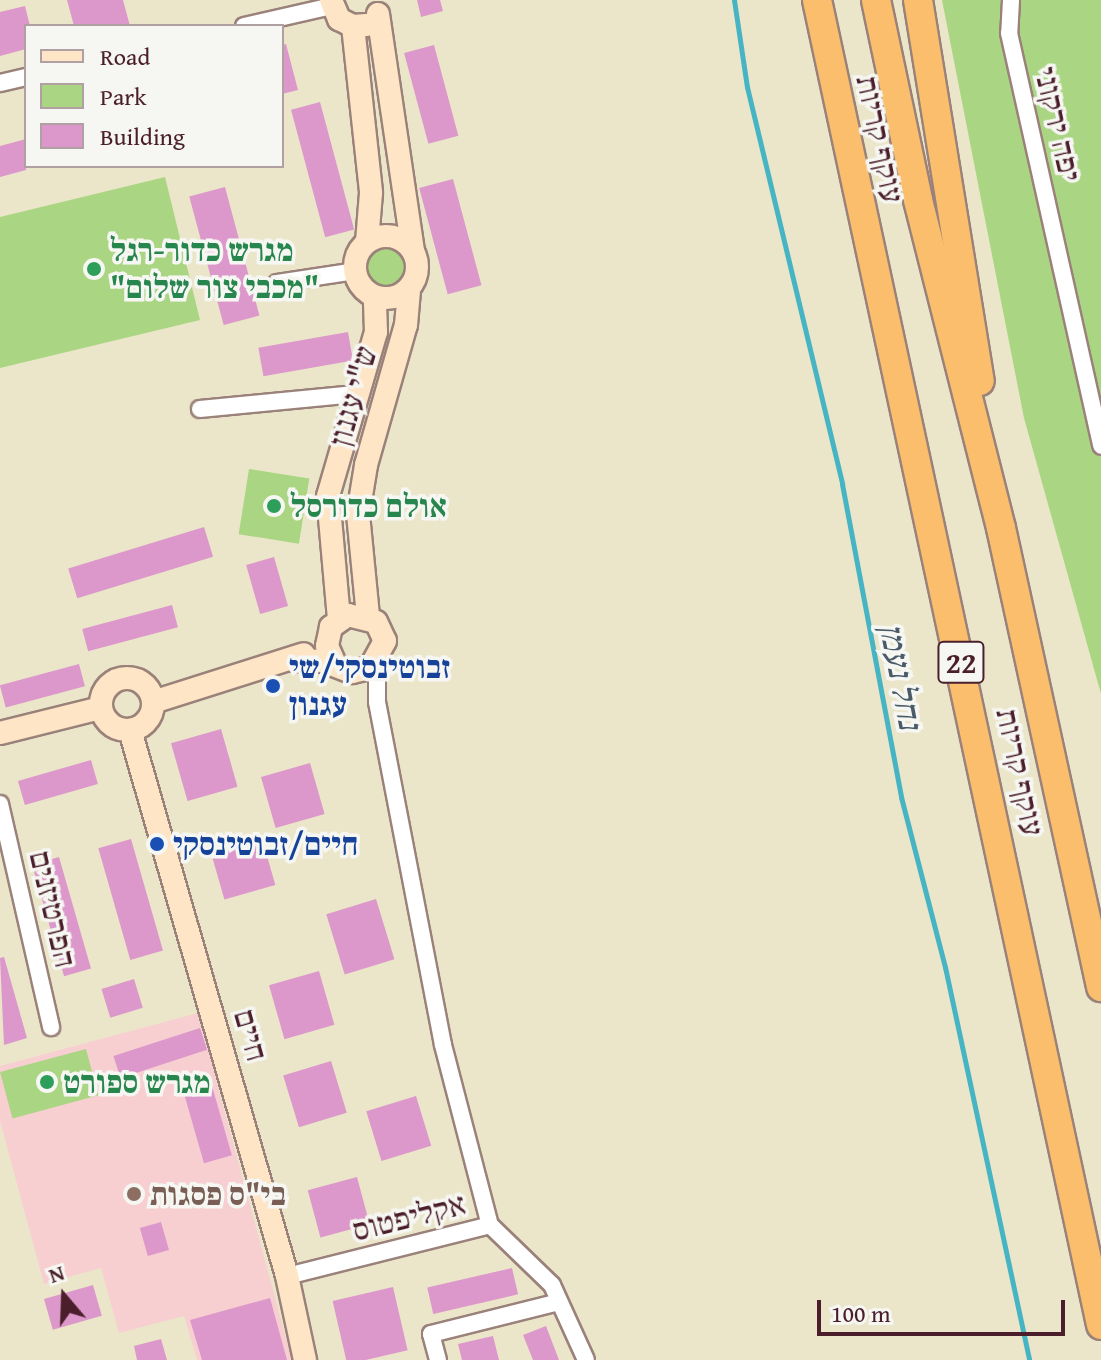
<!DOCTYPE html>
<meta charset="utf-8">
<style>
body{margin:0}
#map{position:relative;width:1101px;height:1360px;overflow:hidden;background:#ebe6ca;font-family:"Gentium Book Plus","Frank Ruhl Libre",serif}
div>[style]{position:absolute}
[style*='--x']{left:calc(var(--x)*1px);top:calc(var(--y)*1px);width:calc(var(--w)*1px);rotate:calc(var(--a)*1deg)}
.built>*{inset:0;background:#f7cfd1}
.green>*{inset:0;background:#aad582;transform-origin:0 0}
.round{border-radius:50%}
.stream>*{height:5px;margin:-2.5px;padding:0 2.5px;transform-origin:2.5px;border-radius:2.5px;background:#47b4c4}
.building>*{inset:0;background:#dc98ca;transform-origin:0 0}
.roads{filter:drop-shadow(2px 0 #9a827a) drop-shadow(-2px 0 #9a827a) drop-shadow(0 2px #9a827a) drop-shadow(0 -2px #9a827a)}
.street>*{height:16px;margin:-8px;padding:0 8px;transform-origin:8px;border-radius:8px;background:#fff}
.secondary>*{height:22px;margin:-11px;padding:0 11px;transform-origin:11px;border-radius:11px;background:#fde5c5}
.secondary>.ring{margin:-11px;padding:0;box-sizing:content-box;background:none;border:22px solid #fde5c5;border-radius:50%}
.highway>*{height:28px;margin:-14px;padding:0 14px;transform-origin:14px;border-radius:14px;background:#fabe6d}
.dots>*{width:22px;height:22px;translate:-50% -50%;box-sizing:border-box;border:4px solid #f6f6f2;border-radius:50%}
span{translate:-50% -50%;white-space:nowrap;text-align:center;line-height:1.15;-webkit-text-stroke:7px #f6f6f2;paint-order:stroke}
.shield-label span{padding:2px 6px;background:#f6f6f2;border:2px solid;border-radius:6px;-webkit-text-stroke-width:0}
.shield-label{font-size:30px;color:#4a1f2b;font-weight:700}
.street-label{font-size:32px;color:#4a1f2b}
.leisure-label{font-size:32px;color:#27864d;font-weight:700}
.left{translate:0 -50%;text-align:left}
.transit-label{font-size:32px;color:#164399;font-weight:700}
.education-label{font-size:32px;color:#785e54;font-weight:700}
.water-label{font-size:34px;color:#495b68;font-style:italic}
.legend{position:absolute;left:24px;top:24px;width:260px;height:144px;box-sizing:border-box;background:#f6f6f2;border:2px solid #b1a0a2;margin:0;padding:10px 14px;list-style:none;font-size:24px;color:#4a1f2b}
.legend li{display:flex;align-items:center;gap:16px;height:40px}
.legend b{width:40px;border:2px solid #b1a0a2}
.north{position:absolute;left:24px;top:1256px;width:80px;height:80px;-webkit-text-stroke:6px #f6f6f2;paint-order:stroke;rotate:341deg;font-size:22px;font-weight:700;line-height:32px;text-align:center;color:#4a1f2b}
.north::after{content:'';display:block;margin:auto;width:28px;height:36px;background:#4a1f2b;clip-path:polygon(50% 0,100% 100%,50% 72%,0 100%)}
.scale{position:absolute;left:817px;top:1300px;width:248px;height:36px;box-sizing:border-box;border:4px solid #4a1f2b;border-top:0;padding-left:10px;font-size:24px;line-height:28px;white-space:nowrap;color:#4a1f2b;-webkit-text-stroke:6px #f6f6f2;paint-order:stroke}
</style>
<div id="map">
<div class="built">
<i style="clip-path:polygon(198px 1013px,292px 1360px,197px 1360px,184px 1316px,119px 1333px,101px 1268px,44px 1284px,0 1121px,0 1066px)"></i>
</div>
<div class="green">
<i style="clip-path:polygon(942px 0,1101px 0,1101px 694px,1024px 418px)"></i>
<i style="clip-path:polygon(165px 177px,200px 320px,0 368px,0 217px)"></i>
<i class="round" style="left:363px;top:245px;width:44px;height:44px"></i>
<i style="left:249px;top:469px;width:61px;height:66px;rotate:9deg"></i>
<i style="left:86px;top:1049px;width:48px;height:89px;rotate:75deg"></i>
</div>
<div class="stream">
<i style="--x:734;--y:0;--w:88;--a:81.5"></i>
<i style="--x:747;--y:87;--w:408;--a:76.5"></i>
<i style="--x:842;--y:484;--w:319;--a:79.3"></i>
<i style="--x:901;--y:797;--w:176;--a:75.5"></i>
<i style="--x:945;--y:967;--w:402;--a:77.9"></i>
</div>
<div class="building">
<i style="clip-path:polygon(67px 0,123px 0,130px 26px,74px 26px)"></i>
<i style="clip-path:polygon(417px 0,440px 0,443px 11px,421px 17px)"></i>
<i style="clip-path:polygon(25px 6px,30px 26px,26px 49px,0 56px,0 12px)"></i>
<i style="clip-path:polygon(286px 44px,298px 90px,282px 94px,282px 45px)"></i>
<i style="left:434px;top:45px;width:94px;height:31px;rotate:75deg"></i>
<i style="left:320px;top:102px;width:132px;height:30px;rotate:75deg"></i>
<i style="clip-path:polygon(26px 139px,26px 170px,0 177px,0 146px)"></i>
<i style="left:453px;top:179px;width:110px;height:35px;rotate:75deg"></i>
<i style="left:225px;top:187px;width:133px;height:37px;rotate:75deg"></i>
<i style="left:348px;top:332px;width:29px;height:91px;rotate:80deg"></i>
<i style="left:204px;top:527px;width:31px;height:142px;rotate:73deg"></i>
<i style="left:274px;top:557px;width:51px;height:29px;rotate:74deg"></i>
<i style="left:172px;top:605px;width:23px;height:93px;rotate:75deg"></i>
<i style="left:79px;top:664px;width:23px;height:82px;rotate:75deg"></i>
<i style="left:221px;top:729px;width:60px;height:52px;rotate:74deg"></i>
<i style="left:91px;top:760px;width:25px;height:76px;rotate:74deg"></i>
<i style="left:310px;top:763px;width:53px;height:51px;rotate:74deg"></i>
<i style="left:261px;top:835px;width:52px;height:53px;rotate:74deg"></i>
<i style="left:131px;top:839px;width:116px;height:34px;rotate:74deg"></i>
<i style="left:59px;top:857px;width:116px;height:28px;rotate:74deg"></i>
<i style="left:376px;top:899px;width:63px;height:52px;rotate:73deg"></i>
<i style="clip-path:polygon(4px 957px,27px 1038px,4px 1045px,0 958px)"></i>
<i style="left:319px;top:971px;width:56px;height:52px;rotate:74deg"></i>
<i style="left:134px;top:979px;width:30px;height:34px;rotate:73deg"></i>
<i style="left:200px;top:1028px;width:23px;height:91px;rotate:72deg"></i>
<i style="left:331px;top:1061px;width:54px;height:50px;rotate:73deg"></i>
<i style="left:212px;top:1086px;width:72px;height:29px;rotate:74deg"></i>
<i style="left:416px;top:1096px;width:52px;height:52px;rotate:73deg"></i>
<i style="left:357px;top:1177px;width:49px;height:51px;rotate:75deg"></i>
<i style="left:161px;top:1222px;width:29px;height:22px;rotate:74deg"></i>
<i style="left:512px;top:1268px;width:27px;height:87px;rotate:77deg"></i>
<i style="left:93px;top:1285px;width:32px;height:51px;rotate:74deg"></i>
<i style="left:393px;top:1287px;width:65px;height:62px;rotate:77deg"></i>
<i style="clip-path:polygon(270px 1298px,287px 1360px,202px 1360px,190px 1320px)"></i>
<i style="clip-path:polygon(546px 1326px,559px 1360px,533px 1360px,523px 1335px)"></i>
<i style="clip-path:polygon(493px 1336px,499px 1360px,462px 1360px,458px 1344px)"></i>
<i style="clip-path:polygon(161px 1339px,167px 1360px,137px 1360px,134px 1346px)"></i>
</div>
<div class="roads">
<div class="street">
<i style="--x:1011;--y:0;--w:33;--a:93"></i>
<i style="--x:1009;--y:33;--w:423;--a:77.4"></i>
<i style="--x:244;--y:26;--w:90;--a:-12.8"></i>
<i style="--x:0;--y:83;--w:27;--a:-13"></i>
<i style="--x:277;--y:283;--w:79;--a:-8.7"></i>
<i style="--x:200;--y:409;--w:156;--a:-5.5"></i>
<i style="--x:377;--y:662;--w:40;--a:90"></i>
<i style="--x:377;--y:702;--w:349;--a:79.1"></i>
<i style="--x:443;--y:1045;--w:186;--a:75.4"></i>
<i style="--x:490;--y:1225;--w:86;--a:44.1"></i>
<i style="--x:552;--y:1285;--w:82;--a:65.6"></i>
<i style="--x:0;--y:804;--w:229;--a:77.1"></i>
<i style="--x:287;--y:1276;--w:209;--a:-14.1"></i>
<i style="--x:438;--y:1360;--w:27;--a:-105"></i>
<i style="--x:431;--y:1334;--w:132;--a:-14"></i>
</div>
<div class="secondary">
<i style="--x:331;--y:0;--w:21;--a:67"></i>
<i style="--x:339;--y:19;--w:16;--a:27"></i>
<i style="--x:353;--y:26;--w:13;--a:-4"></i>
<i style="--x:378;--y:14;--w:240;--a:81.6"></i>
<i style="--x:353;--y:26;--w:168;--a:83.8"></i>
<i style="--x:371;--y:193;--w:49;--a:94.7"></i>
<i class="ring" style="left:355px;top:236px;width:40px;height:40px"></i>
<i style="--x:368;--y:616;--w:102;--a:-95.6"></i>
<i style="--x:358;--y:514;--w:50;--a:-80.7"></i>
<i style="--x:366;--y:465;--w:146;--a:-74.1"></i>
<i style="--x:406;--y:325;--w:36;--a:-85"></i>
<i style="--x:339;--y:619;--w:123;--a:-95.1"></i>
<i style="--x:328;--y:496;--w:171;--a:-73.7"></i>
<i style="--x:376;--y:332;--w:35;--a:-92"></i>
<i style="--x:293;--y:660;--w:30;--a:2"></i>
<i style="--x:323;--y:661;--w:31;--a:21"></i>
<i style="--x:352;--y:672;--w:18;--a:-13"></i>
<i style="--x:370;--y:668;--w:31;--a:-61"></i>
<i style="--x:385;--y:641;--w:21;--a:-115"></i>
<i style="--x:376;--y:622;--w:29;--a:-166"></i>
<i style="--x:348;--y:615;--w:21;--a:145"></i>
<i style="--x:331;--y:627;--w:19;--a:102"></i>
<i style="--x:327;--y:646;--w:20;--a:66"></i>
<i class="ring" style="left:101px;top:678px;width:30px;height:30px"></i>
<i style="--x:153;--y:702;--w:158;--a:-17.6"></i>
<i style="--x:130;--y:730;--w:568;--a:73.96"></i>
<i style="--x:287;--y:1276;--w:86;--a:77.9"></i>
<i style="--x:0;--y:733;--w:103;--a:-14"></i>
</div>
<div class="highway">
<i style="--x:817;--y:0;--w:1355;--a:77.9"></i>
<i style="--x:876;--y:0;--w:204;--a:78.1"></i>
<i style="--x:918;--y:200;--w:338;--a:75.8"></i>
<i style="--x:1001;--y:528;--w:470;--a:77.7"></i>
<i style="--x:918;--y:0;--w:386;--a:80.8"></i>
</div>
</div>
<div class="dots">
<i style="left:94px;top:269px;background:#2e9e5b"></i>
<i style="left:274px;top:506px;background:#2e9e5b"></i>
<i style="left:273px;top:686px;background:#1a4fb4"></i>
<i style="left:157px;top:844px;background:#1a4fb4"></i>
<i style="left:47px;top:1082px;background:#2e9e5b"></i>
<i style="left:134px;top:1194px;background:#8d6e63"></i>
</div>
<div class="shield-label">
<span style="left:961px;top:662px">22</span>
</div>
<div class="street-label">
<span style="left:1058px;top:124px;rotate:77deg">יפה ירקוני</span>
<span style="left:880px;top:139px;rotate:78deg">עוקף קריות</span>
<span style="left:353px;top:396px;rotate:-74deg">ש"י עגנון</span>
<span style="left:1020px;top:772px;rotate:78deg">עוקף קריות</span>
<span style="left:53px;top:909px;rotate:77deg">הפרטיזנים</span>
<span style="left:251px;top:1035px;rotate:74deg">חיים</span>
<span style="left:409px;top:1217px;rotate:-14deg">אקליפטוס</span>
</div>
<div class="leisure-label">
<span class="left" style="left:110px;top:269px">מגרש כדור-רגל<br>"מכבי צור שלום"</span>
<span class="left" style="left:290px;top:506px">אולם כדורסל</span>
<span class="left" style="left:63px;top:1082px">מגרש ספורט</span>
</div>
<div class="transit-label">
<span class="left" style="left:289px;top:686px">זבוטינסקי/שי<br>עגנון</span>
<span class="left" style="left:173px;top:844px">חיים/זבוטינסקי</span>
</div>
<div class="education-label">
<span class="left" style="left:150px;top:1194px">בי"ס פסגות</span>
</div>
<div class="water-label">
<span style="left:902px;top:676px;rotate:79deg">נחל נעמן</span>
</div>
<ul class="legend">
<li><b style="height:10px;background:#fde5c5"></b>Road</li>
<li><b style="height:22px;background:#aad582"></b>Park</li>
<li><b style="height:22px;background:#dc98ca"></b>Building</li>
</ul>
<div class="north">N</div>
<div class="scale">100 m</div>
</div>
